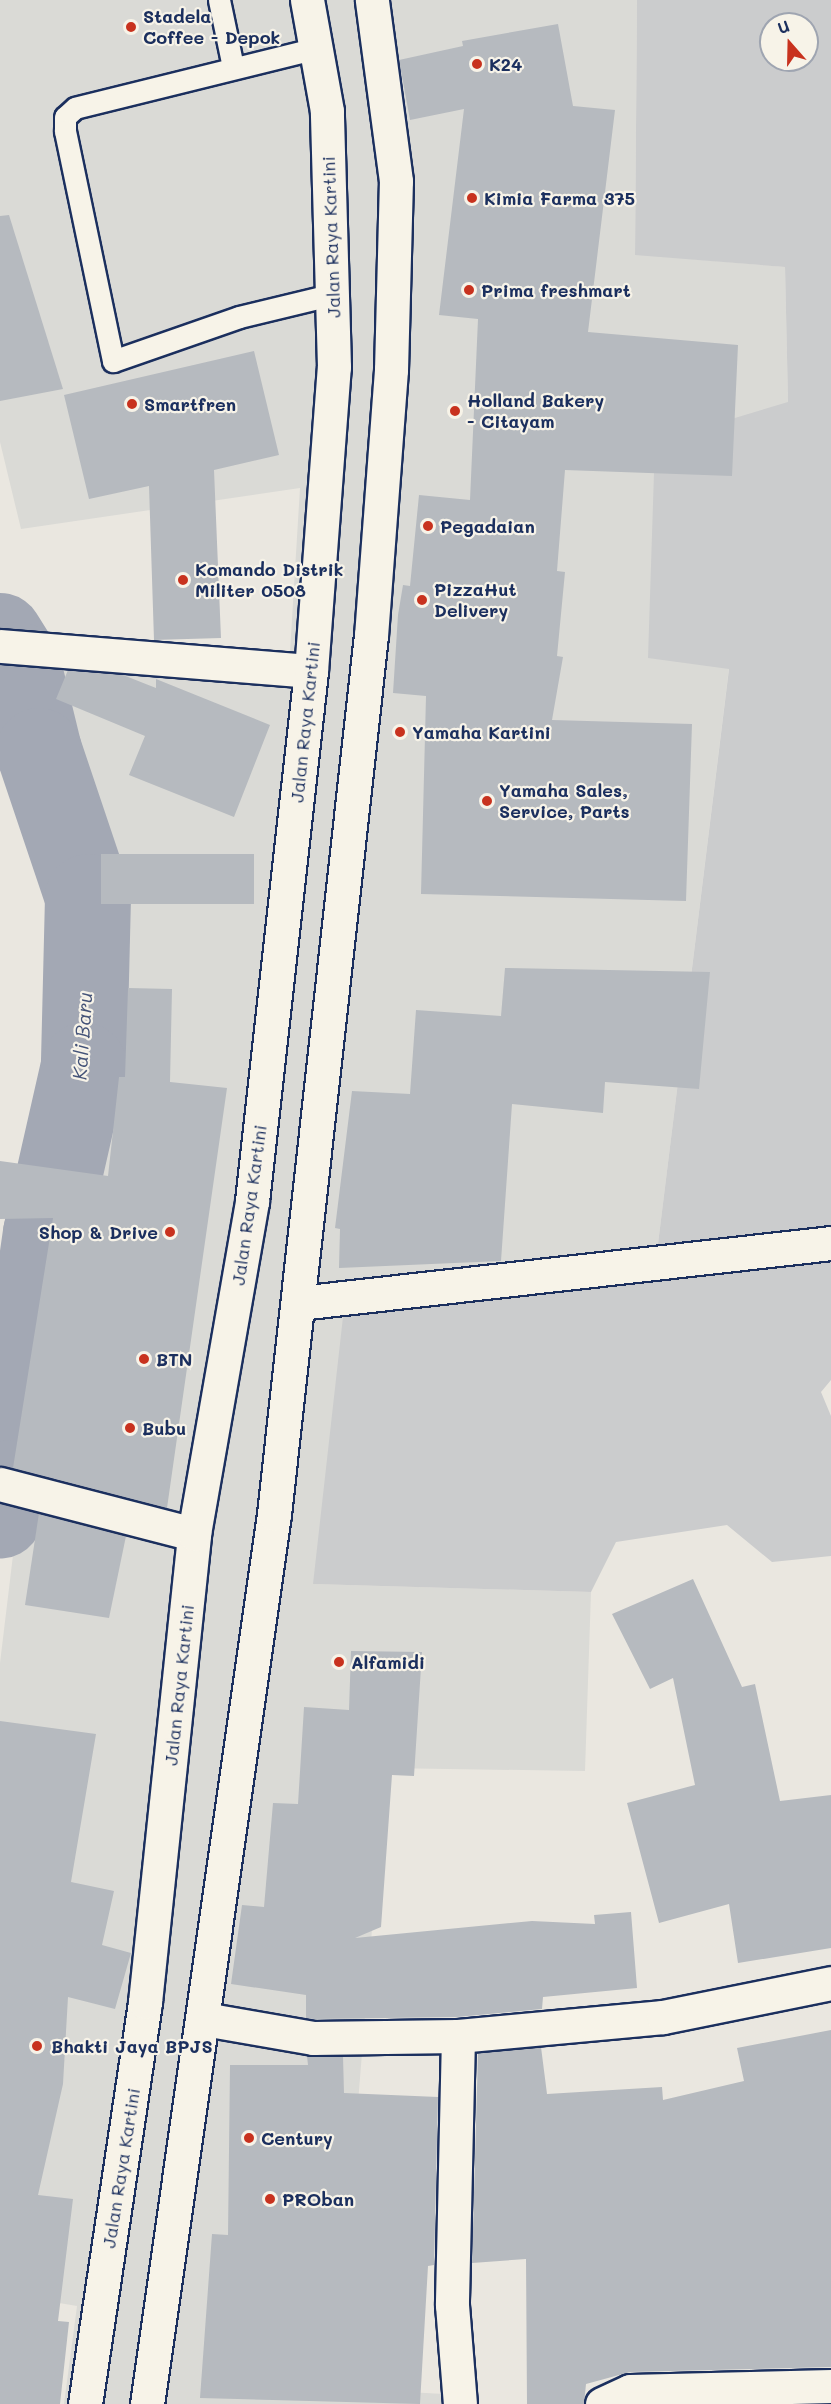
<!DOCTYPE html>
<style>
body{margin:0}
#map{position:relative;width:831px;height:2404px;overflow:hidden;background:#eae7e0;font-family:Mali,sans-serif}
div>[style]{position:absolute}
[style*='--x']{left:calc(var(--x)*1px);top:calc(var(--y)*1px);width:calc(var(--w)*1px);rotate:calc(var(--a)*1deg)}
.built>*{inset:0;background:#dadad6}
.green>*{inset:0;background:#cbcccd}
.river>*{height:86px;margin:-43px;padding:0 43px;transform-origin:43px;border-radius:43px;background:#a3a8b4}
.building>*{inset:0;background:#b6babf;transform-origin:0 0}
.roads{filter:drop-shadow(2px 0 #1b2f5e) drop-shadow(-2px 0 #1b2f5e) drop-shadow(0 2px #1b2f5e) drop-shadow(0 -2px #1b2f5e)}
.lane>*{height:21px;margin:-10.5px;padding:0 10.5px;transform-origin:10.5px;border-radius:10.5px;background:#f7f3e8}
.street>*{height:33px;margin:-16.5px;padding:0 16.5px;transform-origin:16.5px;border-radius:16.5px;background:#f7f3e8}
.primary>*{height:33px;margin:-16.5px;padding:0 16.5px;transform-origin:16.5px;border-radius:16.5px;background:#f7f3e8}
.dots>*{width:16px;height:16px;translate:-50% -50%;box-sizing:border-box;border:3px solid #f7f3e8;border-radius:50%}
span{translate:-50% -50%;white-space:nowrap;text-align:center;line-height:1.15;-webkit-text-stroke:4.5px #f7f3e8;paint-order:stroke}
.poi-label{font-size:18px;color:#1b2f5e;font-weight:700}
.left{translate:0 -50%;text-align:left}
.right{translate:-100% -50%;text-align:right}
.street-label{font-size:18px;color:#1b2f5e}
.water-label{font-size:20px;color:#445378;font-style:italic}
.north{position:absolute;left:759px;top:12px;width:60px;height:60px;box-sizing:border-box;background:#f7f3e8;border:2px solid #9fa5b1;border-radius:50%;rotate:340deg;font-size:16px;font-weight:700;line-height:24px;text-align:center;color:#1b2f5e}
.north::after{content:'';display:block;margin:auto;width:21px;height:27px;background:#c8321e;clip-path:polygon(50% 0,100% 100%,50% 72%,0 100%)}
</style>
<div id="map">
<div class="built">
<i style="clip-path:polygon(0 0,637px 0,635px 254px,785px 267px,788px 402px,729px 668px,657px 1252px,313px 1584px,591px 1592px,585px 1771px,385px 1768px,335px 2388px,462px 2395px,460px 2404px,64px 2404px,77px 2306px,0 2293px,0 1663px,98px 851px,29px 637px,290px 652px,300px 488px,21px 529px,0 442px)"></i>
</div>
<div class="green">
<i style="clip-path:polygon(evenodd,637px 0,831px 0,831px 1380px,821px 1392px,831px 1416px,831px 1556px,772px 1562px,727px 1525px,616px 1542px,591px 1592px,313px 1584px,345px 1299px,657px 1252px,729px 669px,648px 658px,655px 442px,788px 402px,785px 267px,635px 255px,637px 0,771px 24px,807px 24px,807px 60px,771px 60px,771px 24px)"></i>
</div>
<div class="river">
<i style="--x:0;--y:636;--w:34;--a:58"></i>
<i style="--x:18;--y:665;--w:89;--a:76.3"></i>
<i style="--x:39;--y:751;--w:154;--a:71.4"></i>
<i style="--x:88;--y:897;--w:169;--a:91.4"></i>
<i style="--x:84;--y:1066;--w:171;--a:102.8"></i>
<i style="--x:46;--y:1233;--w:253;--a:98.2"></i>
<i style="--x:10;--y:1483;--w:34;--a:107"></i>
</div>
<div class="building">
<i style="clip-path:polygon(558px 24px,573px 106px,615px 110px,588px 332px,738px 345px,732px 476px,565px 470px,557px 571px,565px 572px,557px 656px,563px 657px,552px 720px,692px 724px,686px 901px,421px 894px,426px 696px,393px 693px,398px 615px,403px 585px,410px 586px,419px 495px,470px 500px,478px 319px,439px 315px,464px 109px,410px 120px,399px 60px,463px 46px,462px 41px)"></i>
<i style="clip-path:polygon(9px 215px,63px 389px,0 401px,0 216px)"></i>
<i style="clip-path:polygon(254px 351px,279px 455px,214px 470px,221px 638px,154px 640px,149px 486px,89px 499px,64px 395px)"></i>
<i style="clip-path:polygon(68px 670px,123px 675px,156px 688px,156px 679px,270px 725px,234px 817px,129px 775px,145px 736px,56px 699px)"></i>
<i style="left:101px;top:854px;width:153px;height:50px"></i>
<i style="clip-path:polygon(505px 968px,710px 972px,699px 1089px,605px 1082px,603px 1113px,512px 1104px,501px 1261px,339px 1268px,340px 1229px,335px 1228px,352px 1091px,410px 1094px,416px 1010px,501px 1016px)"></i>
<i style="clip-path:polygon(128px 988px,172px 989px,170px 1082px,227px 1088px,167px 1508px,13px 1468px,53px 1218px,0 1219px,0 1161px,108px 1176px,119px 1077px,125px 1077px)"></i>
<i style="clip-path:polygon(39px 1513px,126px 1536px,109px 1618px,25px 1605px)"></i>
<i style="clip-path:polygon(693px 1579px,742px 1687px,755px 1684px,780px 1801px,831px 1795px,831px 1948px,738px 1963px,729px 1904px,659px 1923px,627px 1803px,695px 1785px,673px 1678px,650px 1689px,612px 1614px)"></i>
<i style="clip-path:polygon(351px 1651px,422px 1652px,414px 1776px,392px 1775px,381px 1927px,355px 1938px,532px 1921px,595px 1924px,594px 1915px,631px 1912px,637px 1988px,543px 1997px,542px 2009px,457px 2017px,314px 2019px,306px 2018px,306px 1995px,231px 1984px,242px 1905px,264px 1907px,273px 1803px,298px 1804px,304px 1707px,349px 1710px)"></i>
<i style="clip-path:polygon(0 1721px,96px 1734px,71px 1882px,114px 1891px,102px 1945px,131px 1953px,115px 2009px,68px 1997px,63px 2084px,38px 2195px,73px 2199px,58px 2321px,69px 2322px,60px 2404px,0 2404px)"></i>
<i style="clip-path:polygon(831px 2030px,831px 2367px,630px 2372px,586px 2384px,584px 2404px,527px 2404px,526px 2259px,472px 2263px,478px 2053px,541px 2047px,547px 2094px,662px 2087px,663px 2100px,744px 2081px,737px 2048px)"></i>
<i style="clip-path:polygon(307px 2056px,343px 2056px,344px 2093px,438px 2097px,434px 2265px,428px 2266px,420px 2404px,200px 2398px,212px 2234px,228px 2235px,230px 2065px,308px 2065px)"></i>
</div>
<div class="roads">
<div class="lane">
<i style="--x:219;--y:0;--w:68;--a:78.2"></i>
<i style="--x:317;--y:48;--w:249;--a:166.1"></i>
<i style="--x:75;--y:108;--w:13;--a:138"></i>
<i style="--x:65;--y:117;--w:14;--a:90"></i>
<i style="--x:65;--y:131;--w:235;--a:78.2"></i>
<i style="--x:113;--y:361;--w:133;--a:-19.2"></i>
<i style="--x:239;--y:317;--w:98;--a:-13.6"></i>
</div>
<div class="street">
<i style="--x:0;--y:646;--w:312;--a:4.6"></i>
<i style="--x:299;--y:1303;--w:535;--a:-6.43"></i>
<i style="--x:0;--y:1484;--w:200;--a:14.5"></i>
<i style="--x:204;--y:2019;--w:111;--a:9.9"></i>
<i style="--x:313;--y:2038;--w:145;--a:-0.8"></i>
<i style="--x:458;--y:2036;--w:206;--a:-5.3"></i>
<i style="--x:663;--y:2017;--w:171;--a:-11.4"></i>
<i style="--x:458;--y:2036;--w:269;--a:91.3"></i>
<i style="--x:452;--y:2305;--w:99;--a:85.4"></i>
<i style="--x:602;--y:2404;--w:31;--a:-25"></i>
<i style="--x:630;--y:2391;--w:201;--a:-1.4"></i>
</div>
<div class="primary">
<i style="--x:85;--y:2404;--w:406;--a:-81.5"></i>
<i style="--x:145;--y:2002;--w:471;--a:-84"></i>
<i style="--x:194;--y:1534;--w:338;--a:-80.1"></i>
<i style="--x:252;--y:1201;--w:533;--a:-83.65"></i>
<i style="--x:311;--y:671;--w:305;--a:-85.7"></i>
<i style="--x:334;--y:367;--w:256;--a:-91.6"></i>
<i style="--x:327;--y:111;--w:113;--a:-100.2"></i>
<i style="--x:147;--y:2404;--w:899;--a:-81.88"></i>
<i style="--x:274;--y:1514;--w:883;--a:-83.7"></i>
<i style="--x:371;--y:636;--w:267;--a:-85.7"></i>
<i style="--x:391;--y:370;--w:189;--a:-88.5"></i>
<i style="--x:396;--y:181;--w:183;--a:-97.6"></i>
</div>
</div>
<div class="dots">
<i style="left:131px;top:27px;background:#c8321e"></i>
<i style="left:477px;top:64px;background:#c8321e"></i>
<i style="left:472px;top:198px;background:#c8321e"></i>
<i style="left:469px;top:290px;background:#c8321e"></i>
<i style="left:132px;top:404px;background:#c8321e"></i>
<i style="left:455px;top:411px;background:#c8321e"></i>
<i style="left:428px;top:526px;background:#c8321e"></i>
<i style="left:183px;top:580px;background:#c8321e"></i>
<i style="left:422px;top:600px;background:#c8321e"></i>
<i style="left:400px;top:732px;background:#c8321e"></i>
<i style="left:487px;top:801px;background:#c8321e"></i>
<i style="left:170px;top:1232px;background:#c8321e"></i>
<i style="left:144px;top:1359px;background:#c8321e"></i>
<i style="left:130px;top:1428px;background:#c8321e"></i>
<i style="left:339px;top:1662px;background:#c8321e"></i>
<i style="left:37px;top:2046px;background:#c8321e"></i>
<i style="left:249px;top:2138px;background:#c8321e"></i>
<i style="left:270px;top:2199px;background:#c8321e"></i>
</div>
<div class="poi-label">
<span class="left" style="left:143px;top:27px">Stadela<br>Coffee - Depok</span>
<span class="left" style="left:489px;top:64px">K24</span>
<span class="left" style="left:484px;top:198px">Kimia Farma 375</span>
<span class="left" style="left:481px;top:290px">Prima freshmart</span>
<span class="left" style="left:467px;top:411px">Holland Bakery<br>- Citayam</span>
<span class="left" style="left:144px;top:404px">Smartfren</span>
<span class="left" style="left:440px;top:526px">Pegadaian</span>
<span class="left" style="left:195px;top:580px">Komando Distrik<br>Militer 0508</span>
<span class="left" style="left:434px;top:600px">PizzaHut<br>Delivery</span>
<span class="left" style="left:412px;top:732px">Yamaha Kartini</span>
<span class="left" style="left:499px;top:801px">Yamaha Sales,<br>Service, Parts</span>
<span class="right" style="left:158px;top:1232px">Shop &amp; Drive</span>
<span class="left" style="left:156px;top:1359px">BTN</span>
<span class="left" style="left:142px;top:1428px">Bubu</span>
<span class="left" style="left:351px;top:1662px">Alfamidi</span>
<span class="left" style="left:51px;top:2046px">Bhakti Jaya BPJS</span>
<span class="left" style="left:261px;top:2138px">Century</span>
<span class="left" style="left:282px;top:2199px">PROban</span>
</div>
<div class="street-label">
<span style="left:331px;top:237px;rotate:-92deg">Jalan Raya Kartini</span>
<span style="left:305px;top:722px;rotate:-84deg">Jalan Raya Kartini</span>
<span style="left:249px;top:1205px;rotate:-82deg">Jalan Raya Kartini</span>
<span style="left:179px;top:1685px;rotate:-84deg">Jalan Raya Kartini</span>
<span style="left:121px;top:2168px;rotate:-81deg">Jalan Raya Kartini</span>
</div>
<div class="water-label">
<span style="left:82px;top:1036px;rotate:-86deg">Kali Baru</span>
</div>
<div class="north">U</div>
</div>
